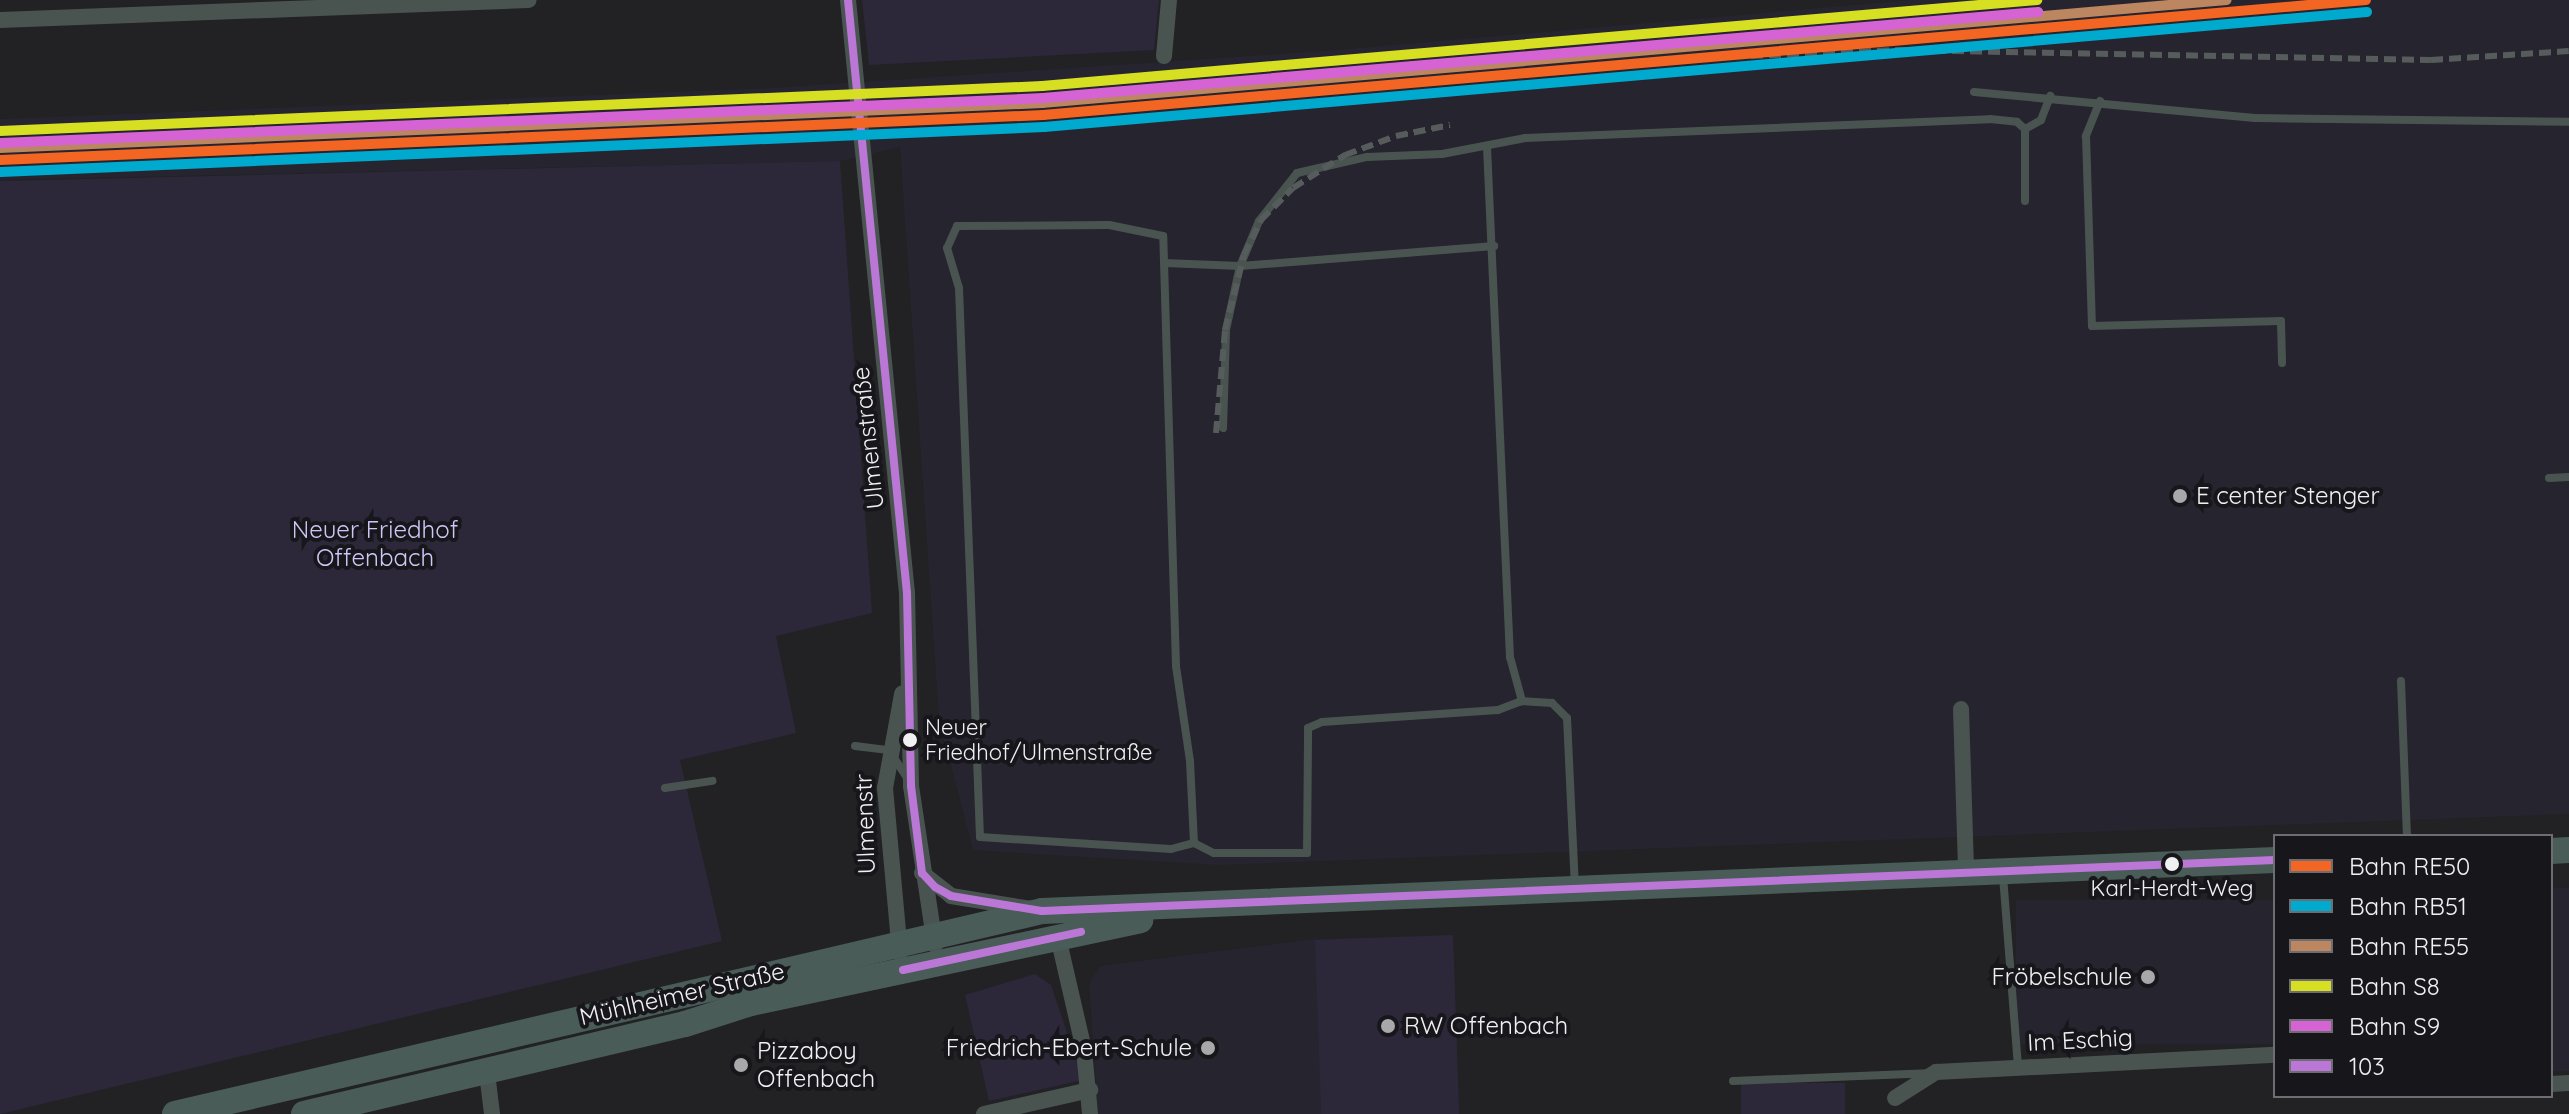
<!DOCTYPE html>
<meta charset="utf-8">
<style>
body{margin:0}
#map{position:relative;width:2569px;height:1114px;overflow:hidden;background:#222124;font-family:Quicksand,sans-serif}
div>[style]{position:absolute}
[style*='--x']{left:calc(var(--x)*1px);top:calc(var(--y)*1px);width:calc(var(--w)*1px);rotate:calc(var(--a)*1deg)}
.built>*{inset:0;background:#26242e;transform-origin:0 0}
.green>*{inset:0;background:#2c283a;transform-origin:0 0}
.service>*{height:8px;margin:-4px;padding:0 4px;transform-origin:4px;border-radius:4px;background:#495451}
.minor>*{height:16px;margin:-8px;padding:0 8px;transform-origin:8px;border-radius:8px;background:#495451}
.primary>*{height:26px;margin:-13px;padding:0 13px;transform-origin:13px;border-radius:13px;background:#495c57}
.rail>*{height:6px;margin-top:-3px;transform-origin:0;background:repeating-linear-gradient(90deg,#565c5b 0 12px,transparent 0 18px)}
.bus-1>*{height:8px;margin:-4px;padding:0 4px;transform-origin:4px;border-radius:4px;background:#ba77d6}
.rail-1>*{height:10px;margin:-5px;padding:0 5px;transform-origin:5px;border-radius:5px;background:#f26522}
.rail-2>*{height:10px;margin:-5px;padding:0 5px;transform-origin:5px;border-radius:5px;background:#00a9ce}
.rail-3>*{height:10px;margin:-5px;padding:0 5px;transform-origin:5px;border-radius:5px;background:#bb8660}
.rail-4>*{height:10px;margin:-5px;padding:0 5px;transform-origin:5px;border-radius:5px;background:#d7df23}
.rail-5>*{height:10px;margin:-5px;padding:0 5px;transform-origin:5px;border-radius:5px;background:#d663d4}
.dots>*{width:22px;height:22px;translate:-50% -50%;box-sizing:border-box;border:4px solid #17161b;border-radius:50%}
span{translate:-50% -50%;white-space:nowrap;text-align:center;line-height:1.15;-webkit-text-stroke:8px #17161b;paint-order:stroke}
.bus-label{font-size:22px;color:#f0f0f3}
.left{translate:0 -50%;text-align:left}
.street-label{font-size:24px;color:#f0f0f3}
.poi-label{font-size:24px;color:#f0f0f3}
.right{translate:-100% -50%;text-align:right}
.park-label{font-size:24px;color:#cfc6f8}
.legend{position:absolute;left:2273px;top:834px;width:280px;height:264px;box-sizing:border-box;background:#17161b;border:2px solid #6e6d71;margin:0;padding:10px 14px;list-style:none;font-size:24px;color:#f0f0f3}
.legend li{display:flex;align-items:center;gap:16px;height:40px}
.legend b{width:40px;border:2px solid #6e6d71}
</style>
<div id="map">
<div class="built">
<i style="clip-path:polygon(1912px 0,2569px 0,2569px 814px,1218px 865px,973px 850px,939px 719px,900px 147px,840px 161px,0 180px,0 119px,772px 88px,1324px 51px)"></i>
<i style="left:2569px;top:888px;width:183px;height:18px;rotate:90deg"></i>
<i style="left:2275px;top:900px;width:144px;height:259px;rotate:90deg"></i>
<i style="clip-path:polygon(1315px 939px,1328px 1114px,1098px 1114px,1089px 983px,1100px 966px)"></i>
</div>
<div class="green">
<i style="clip-path:polygon(862px 0,1159px 0,1154px 50px,869px 65px)"></i>
<i style="clip-path:polygon(840px 161px,872px 613px,776px 636px,796px 733px,680px 760px,722px 941px,0 1114px,0 181px)"></i>
<i style="left:1453px;top:935px;width:179px;height:138px;rotate:88deg"></i>
<i style="clip-path:polygon(1035px 974px,1051px 985px,1083px 1080px,989px 1101px,965px 995px)"></i>
<i style="left:1845px;top:1083px;width:31px;height:104px;rotate:90deg"></i>
</div>
<div class="service">
<i style="--x:1974;--y:92;--w:282;--a:5.3"></i>
<i style="--x:2255;--y:118;--w:314;--a:0.7"></i>
<i style="--x:2100;--y:101;--w:38;--a:112"></i>
<i style="--x:2086;--y:136;--w:190;--a:88.2"></i>
<i style="--x:2092;--y:326;--w:189;--a:-1.5"></i>
<i style="--x:2281;--y:321;--w:42;--a:88.6"></i>
<i style="--x:2025;--y:129;--w:72;--a:90"></i>
<i style="--x:1487;--y:147;--w:511;--a:87.42"></i>
<i style="--x:1510;--y:657;--w:46;--a:74.7"></i>
<i style="--x:1522;--y:701;--w:30;--a:4"></i>
<i style="--x:1552;--y:703;--w:21;--a:45"></i>
<i style="--x:1567;--y:718;--w:168;--a:87.3"></i>
<i style="--x:1164;--y:263;--w:76;--a:2.3"></i>
<i style="--x:1240;--y:266;--w:255;--a:-4.5"></i>
<i style="--x:1223;--y:428;--w:98;--a:-88.2"></i>
<i style="--x:1226;--y:330;--w:66;--a:-77.7"></i>
<i style="--x:1240;--y:266;--w:49;--a:-67.1"></i>
<i style="--x:1259;--y:221;--w:61;--a:-51.6"></i>
<i style="--x:1297;--y:173;--w:72;--a:-12.9"></i>
<i style="--x:1367;--y:157;--w:75;--a:-2.3"></i>
<i style="--x:1442;--y:154;--w:85;--a:-10.9"></i>
<i style="--x:1525;--y:138;--w:465;--a:-2.3"></i>
<i style="--x:1990;--y:119;--w:27;--a:6"></i>
<i style="--x:2017;--y:122;--w:11;--a:41"></i>
<i style="--x:2025;--y:129;--w:18;--a:-29"></i>
<i style="--x:2041;--y:120;--w:26;--a:-69"></i>
<i style="--x:2549;--y:478;--w:20;--a:-3"></i>
<i style="--x:2401;--y:681;--w:155;--a:87.8"></i>
<i style="--x:855;--y:746;--w:34;--a:7"></i>
<i style="--x:889;--y:750;--w:33;--a:57"></i>
<i style="--x:665;--y:788;--w:48;--a:-8.5"></i>
<i style="--x:1194;--y:843;--w:82;--a:-92.8"></i>
<i style="--x:1190;--y:761;--w:96;--a:-98.4"></i>
<i style="--x:1176;--y:666;--w:430;--a:-91.7"></i>
<i style="--x:1163;--y:236;--w:55;--a:-168.5"></i>
<i style="--x:1109;--y:225;--w:152;--a:179.6"></i>
<i style="--x:957;--y:226;--w:24;--a:114"></i>
<i style="--x:947;--y:248;--w:42;--a:73.3"></i>
<i style="--x:959;--y:288;--w:549;--a:87.81"></i>
<i style="--x:980;--y:837;--w:191;--a:3.6"></i>
<i style="--x:1171;--y:849;--w:24;--a:-15"></i>
<i style="--x:1194;--y:843;--w:22;--a:27"></i>
<i style="--x:1214;--y:853;--w:93;--a:0"></i>
<i style="--x:1307;--y:853;--w:125;--a:-89.5"></i>
<i style="--x:1308;--y:728;--w:15;--a:-23"></i>
<i style="--x:1322;--y:722;--w:176;--a:-3.9"></i>
<i style="--x:1498;--y:710;--w:26;--a:-21"></i>
<i style="--x:2003;--y:876;--w:192;--a:85.5"></i>
<i style="--x:1733;--y:1081;--w:195;--a:-2.3"></i>
</div>
<div class="minor">
<i style="--x:848;--y:0;--w:596;--a:84.32"></i>
<i style="--x:907;--y:593;--w:193;--a:88.8"></i>
<i style="--x:911;--y:786;--w:161;--a:81.4"></i>
<i style="--x:0;--y:20;--w:529;--a:-2.17"></i>
<i style="--x:1164;--y:56;--w:56;--a:-84.9"></i>
<i style="--x:1961;--y:709;--w:161;--a:88.2"></i>
<i style="--x:922;--y:873;--w:37;--a:38"></i>
<i style="--x:951;--y:896;--w:81;--a:9.2"></i>
<i style="--x:1058;--y:937;--w:116;--a:77"></i>
<i style="--x:1084;--y:1050;--w:64;--a:84.6"></i>
<i style="--x:900;--y:953;--w:166;--a:-95.2"></i>
<i style="--x:885;--y:788;--w:96;--a:-79.7"></i>
<i style="--x:487;--y:1073;--w:41;--a:83"></i>
<i style="--x:2551;--y:1084;--w:18;--a:-3"></i>
<i style="--x:1895;--y:1098;--w:49;--a:-32.4"></i>
<i style="--x:1936;--y:1072;--w:339;--a:-2.9"></i>
<i style="--x:984;--y:1114;--w:109;--a:-12.8"></i>
</div>
<div class="primary">
<i style="--x:2551;--y:851;--w:18;--a:-3"></i>
<i style="--x:175;--y:1114;--w:890;--a:-13.18"></i>
<i style="--x:1042;--y:911;--w:1234;--a:-2.37"></i>
<i style="--x:304;--y:1114;--w:391;--a:-13.3"></i>
<i style="--x:685;--y:1024;--w:69;--a:-17.7"></i>
<i style="--x:751;--y:1003;--w:398;--a:-12"></i>
</div>
<div class="rail">
<i style="--x:1751;--y:56;--w:147;--a:-2.3"></i>
<i style="--x:1898;--y:50;--w:533;--a:1.07"></i>
<i style="--x:2431;--y:60;--w:138;--a:-3.7"></i>
<i style="--x:1216;--y:433;--w:103;--a:-85"></i>
<i style="--x:1225;--y:330;--w:77;--a:-75.8"></i>
<i style="--x:1244;--y:255;--w:39;--a:-64"></i>
<i style="--x:1261;--y:220;--w:45;--a:-45"></i>
<i style="--x:1293;--y:188;--w:62;--a:-32.4"></i>
<i style="--x:1345;--y:155;--w:54;--a:-20.4"></i>
<i style="--x:1396;--y:136;--w:55;--a:-11.5"></i>
</div>
<div class="bus-1">
<i style="--x:848;--y:0;--w:596;--a:84.32"></i>
<i style="--x:907;--y:593;--w:193;--a:88.8"></i>
<i style="--x:911;--y:786;--w:88;--a:82.8"></i>
<i style="--x:922;--y:873;--w:19;--a:47"></i>
<i style="--x:935;--y:887;--w:18;--a:29"></i>
<i style="--x:951;--y:896;--w:92;--a:9.4"></i>
<i style="--x:1042;--y:911;--w:1234;--a:-2.37"></i>
<i style="--x:903;--y:970;--w:182;--a:-12.1"></i>
</div>
<div class="rail-1">
<i style="--x:0;--y:160;--w:1044;--a:-2.47"></i>
<i style="--x:1043;--y:115;--w:1328;--a:-4.97"></i>
</div>
<div class="rail-2">
<i style="--x:1;--y:172;--w:1044;--a:-2.47"></i>
<i style="--x:1044;--y:127;--w:1328;--a:-4.97"></i>
</div>
<div class="rail-3">
<i style="--x:0;--y:148;--w:1043;--a:-2.47"></i>
<i style="--x:1042;--y:103;--w:1189;--a:-4.97"></i>
</div>
<div class="rail-4">
<i style="--x:0;--y:131;--w:1043;--a:-2.47"></i>
<i style="--x:1042;--y:86;--w:999;--a:-4.94"></i>
</div>
<div class="rail-5">
<i style="--x:1;--y:143;--w:1043;--a:-2.47"></i>
<i style="--x:1043;--y:98;--w:999;--a:-4.94"></i>
</div>
<div class="dots">
<i style="left:2180px;top:496px;background:#a8a8ab"></i>
<i style="left:910px;top:740px;background:#f0f0f3"></i>
<i style="left:2172px;top:864px;background:#f0f0f3"></i>
<i style="left:2148px;top:977px;background:#a8a8ab"></i>
<i style="left:1388px;top:1026px;background:#a8a8ab"></i>
<i style="left:1208px;top:1048px;background:#a8a8ab"></i>
<i style="left:741px;top:1065px;background:#a8a8ab"></i>
</div>
<div class="bus-label">
<span class="left" style="left:925px;top:740px">Neuer<br>Friedhof/Ulmenstraße</span>
<span style="left:2172px;top:889px">Karl-Herdt-Weg</span>
</div>
<div class="street-label">
<span style="left:868px;top:438px;rotate:-96deg">Ulmenstraße</span>
<span style="left:865px;top:824px;rotate:-92deg">Ulmenstr</span>
<span style="left:682px;top:994px;rotate:-13deg">Mühlheimer Straße</span>
<span style="left:2080px;top:1040px;rotate:-3deg">Im Eschig</span>
</div>
<div class="poi-label">
<span class="left" style="left:2196px;top:496px">E center Stenger</span>
<span class="right" style="left:2132px;top:977px">Fröbelschule</span>
<span class="left" style="left:1404px;top:1026px">RW Offenbach</span>
<span class="right" style="left:1192px;top:1048px">Friedrich-Ebert-Schule</span>
<span class="left" style="left:757px;top:1065px">Pizzaboy<br>Offenbach</span>
</div>
<div class="park-label">
<span style="left:375px;top:544px">Neuer Friedhof<br>Offenbach</span>
</div>
<ul class="legend">
<li><b style="height:10px;background:#f26522"></b>Bahn RE50</li>
<li><b style="height:10px;background:#00a9ce"></b>Bahn RB51</li>
<li><b style="height:10px;background:#bb8660"></b>Bahn RE55</li>
<li><b style="height:10px;background:#d7df23"></b>Bahn S8</li>
<li><b style="height:10px;background:#d663d4"></b>Bahn S9</li>
<li><b style="height:10px;background:#ba77d6"></b>103</li>
</ul>
</div>
